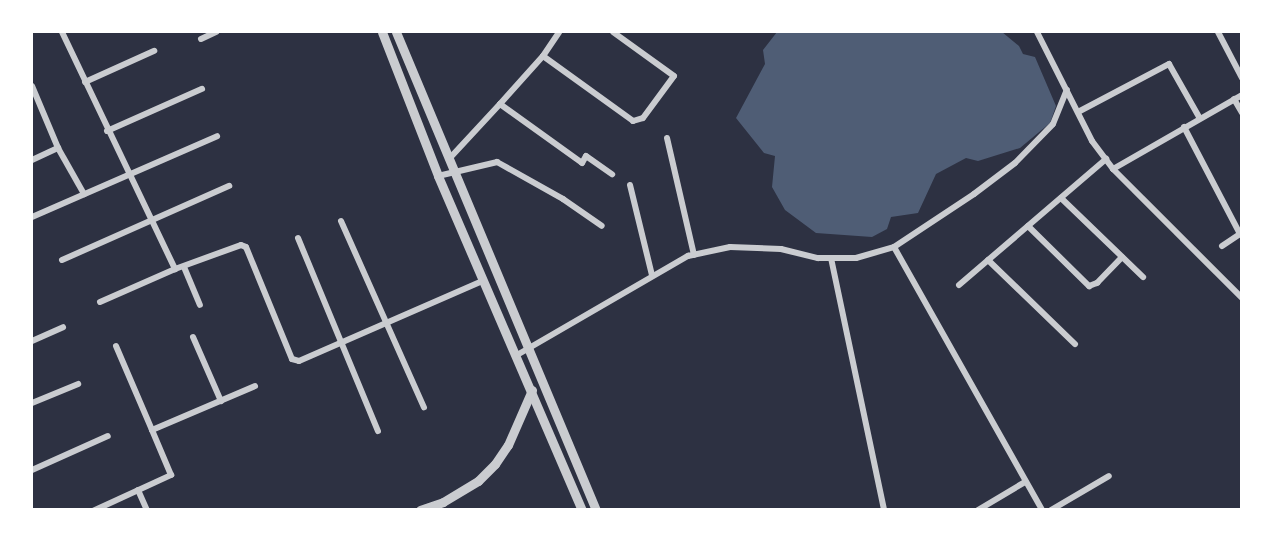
<!DOCTYPE html>
<style>
body{margin:0}
#map{position:relative;width:1273px;height:541px;overflow:hidden;background:#2d3142;font-family:Quicksand,sans-serif}
div>[style]{position:absolute}
[style*='--x']{left:calc(var(--x)*1px);top:calc(var(--y)*1px);width:calc(var(--w)*1px);rotate:calc(var(--a)*1deg)}
.water>*{inset:0;background:#4f5d75}
.minor>*{height:6px;margin:-3px;padding:0 3px;transform-origin:3px;border-radius:3px;background:#caccd0}
.tertiary>*{height:9px;margin:-4.5px;padding:0 4.5px;transform-origin:4.5px;border-radius:4.5px;background:#caccd0}
span{translate:-50% -50%;white-space:nowrap;text-align:center;line-height:1.15;-webkit-text-stroke:5px #fff;paint-order:stroke}
.frame{position:absolute;inset:0;border:33px solid #fff;pointer-events:none}
</style>
<div id="map">
<div class="water">
<i style="clip-path:polygon(777px 32px,1002px 32px,1019px 46px,1023px 54px,1035px 57px,1056px 106px,1050px 123px,1020px 148px,978px 161px,966px 158px,936px 174px,918px 213px,891px 217px,887px 229px,872px 237px,816px 233px,785px 210px,772px 187px,775px 156px,764px 153px,736px 118px,765px 64px,763px 50px)"></i>
</div>
<div class="minor">
<i style="--x:62;--y:32;--w:263;--a:64.5"></i>
<i style="--x:175;--y:269;--w:70;--a:-20"></i>
<i style="--x:241;--y:245;--w:5;--a:22"></i>
<i style="--x:246;--y:247;--w:121;--a:67.7"></i>
<i style="--x:292;--y:359;--w:7;--a:16"></i>
<i style="--x:299;--y:361;--w:202;--a:-23.6"></i>
<i style="--x:1037;--y:32;--w:122;--a:63.2"></i>
<i style="--x:1092;--y:141;--w:35;--a:53"></i>
<i style="--x:1113;--y:169;--w:149;--a:-29.8"></i>
<i style="--x:1218;--y:32;--w:52;--a:62.4"></i>
<i style="--x:201;--y:39;--w:17;--a:-25"></i>
<i style="--x:543;--y:56;--w:29;--a:-56"></i>
<i style="--x:85;--y:82;--w:76;--a:-24.2"></i>
<i style="--x:32;--y:86;--w:67;--a:67.2"></i>
<i style="--x:58;--y:148;--w:53;--a:60.5"></i>
<i style="--x:1234;--y:99;--w:16;--a:60"></i>
<i style="--x:500;--y:104;--w:64;--a:-48.1"></i>
<i style="--x:543;--y:56;--w:111;--a:35.8"></i>
<i style="--x:633;--y:121;--w:10;--a:-17"></i>
<i style="--x:643;--y:118;--w:52;--a:-53.6"></i>
<i style="--x:674;--y:76;--w:75;--a:-144.2"></i>
<i style="--x:1078;--y:112;--w:103;--a:-27.8"></i>
<i style="--x:1169;--y:64;--w:61;--a:60.5"></i>
<i style="--x:1184;--y:127;--w:121;--a:62.4"></i>
<i style="--x:107;--y:131;--w:104;--a:-23.9"></i>
<i style="--x:667;--y:138;--w:120;--a:77"></i>
<i style="--x:449;--y:159;--w:75;--a:-47.2"></i>
<i style="--x:500;--y:104;--w:101;--a:35.7"></i>
<i style="--x:582;--y:163;--w:8;--a:-60"></i>
<i style="--x:586;--y:156;--w:32;--a:35"></i>
<i style="--x:32;--y:160;--w:29;--a:-25"></i>
<i style="--x:1113;--y:169;--w:182;--a:45"></i>
<i style="--x:438;--y:176;--w:61;--a:-13.3"></i>
<i style="--x:497;--y:162;--w:76;--a:29.3"></i>
<i style="--x:563;--y:199;--w:47;--a:34.7"></i>
<i style="--x:630;--y:185;--w:93;--a:76.3"></i>
<i style="--x:1061;--y:198;--w:114;--a:43.9"></i>
<i style="--x:32;--y:217;--w:202;--a:-23.6"></i>
<i style="--x:341;--y:221;--w:204;--a:66"></i>
<i style="--x:1028;--y:226;--w:86;--a:44.5"></i>
<i style="--x:1089;--y:286;--w:9;--a:-21"></i>
<i style="--x:1097;--y:283;--w:36;--a:-46"></i>
<i style="--x:298;--y:238;--w:209;--a:67.5"></i>
<i style="--x:1222;--y:246;--w:23;--a:-34"></i>
<i style="--x:894;--y:247;--w:96;--a:-33.5"></i>
<i style="--x:974;--y:194;--w:51;--a:-37.1"></i>
<i style="--x:1015;--y:163;--w:54;--a:-45.7"></i>
<i style="--x:1053;--y:124;--w:37;--a:-68"></i>
<i style="--x:831;--y:258;--w:258;--a:78.1"></i>
<i style="--x:62;--y:260;--w:183;--a:-23.9"></i>
<i style="--x:988;--y:260;--w:121;--a:44"></i>
<i style="--x:184;--y:267;--w:41;--a:67.2"></i>
<i style="--x:959;--y:285;--w:194;--a:-40.6"></i>
<i style="--x:100;--y:302;--w:82;--a:-23.7"></i>
<i style="--x:193;--y:337;--w:70;--a:66.4"></i>
<i style="--x:32;--y:341;--w:34;--a:-24"></i>
<i style="--x:116;--y:346;--w:91;--a:66.8"></i>
<i style="--x:517;--y:355;--w:198;--a:-30.1"></i>
<i style="--x:688;--y:256;--w:43;--a:-12.1"></i>
<i style="--x:730;--y:247;--w:51;--a:2.2"></i>
<i style="--x:781;--y:249;--w:38;--a:14"></i>
<i style="--x:818;--y:258;--w:38;--a:0"></i>
<i style="--x:856;--y:258;--w:40;--a:-16"></i>
<i style="--x:894;--y:247;--w:302;--a:60.6"></i>
<i style="--x:32;--y:403;--w:50;--a:-22.4"></i>
<i style="--x:32;--y:470;--w:83;--a:-24.1"></i>
<i style="--x:138;--y:490;--w:22;--a:66"></i>
<i style="--x:95;--y:510;--w:84;--a:-24.7"></i>
<i style="--x:171;--y:475;--w:49;--a:-112.9"></i>
<i style="--x:152;--y:430;--w:112;--a:-23.1"></i>
<i style="--x:978;--y:510;--w:55;--a:-30.8"></i>
<i style="--x:1051;--y:510;--w:67;--a:-30.4"></i>
</div>
<div class="tertiary">
<i style="--x:382;--y:32;--w:155;--a:68.7"></i>
<i style="--x:438;--y:176;--w:364;--a:66.7"></i>
<i style="--x:396;--y:32;--w:518;--a:67.3"></i>
<i style="--x:420;--y:510;--w:24;--a:-19"></i>
<i style="--x:443;--y:502;--w:41;--a:-31"></i>
<i style="--x:478;--y:481;--w:24;--a:-45"></i>
<i style="--x:495;--y:464;--w:23;--a:-56"></i>
<i style="--x:508;--y:445;--w:60;--a:-66.4"></i>
</div>
<div class="frame"></div>
</div>
